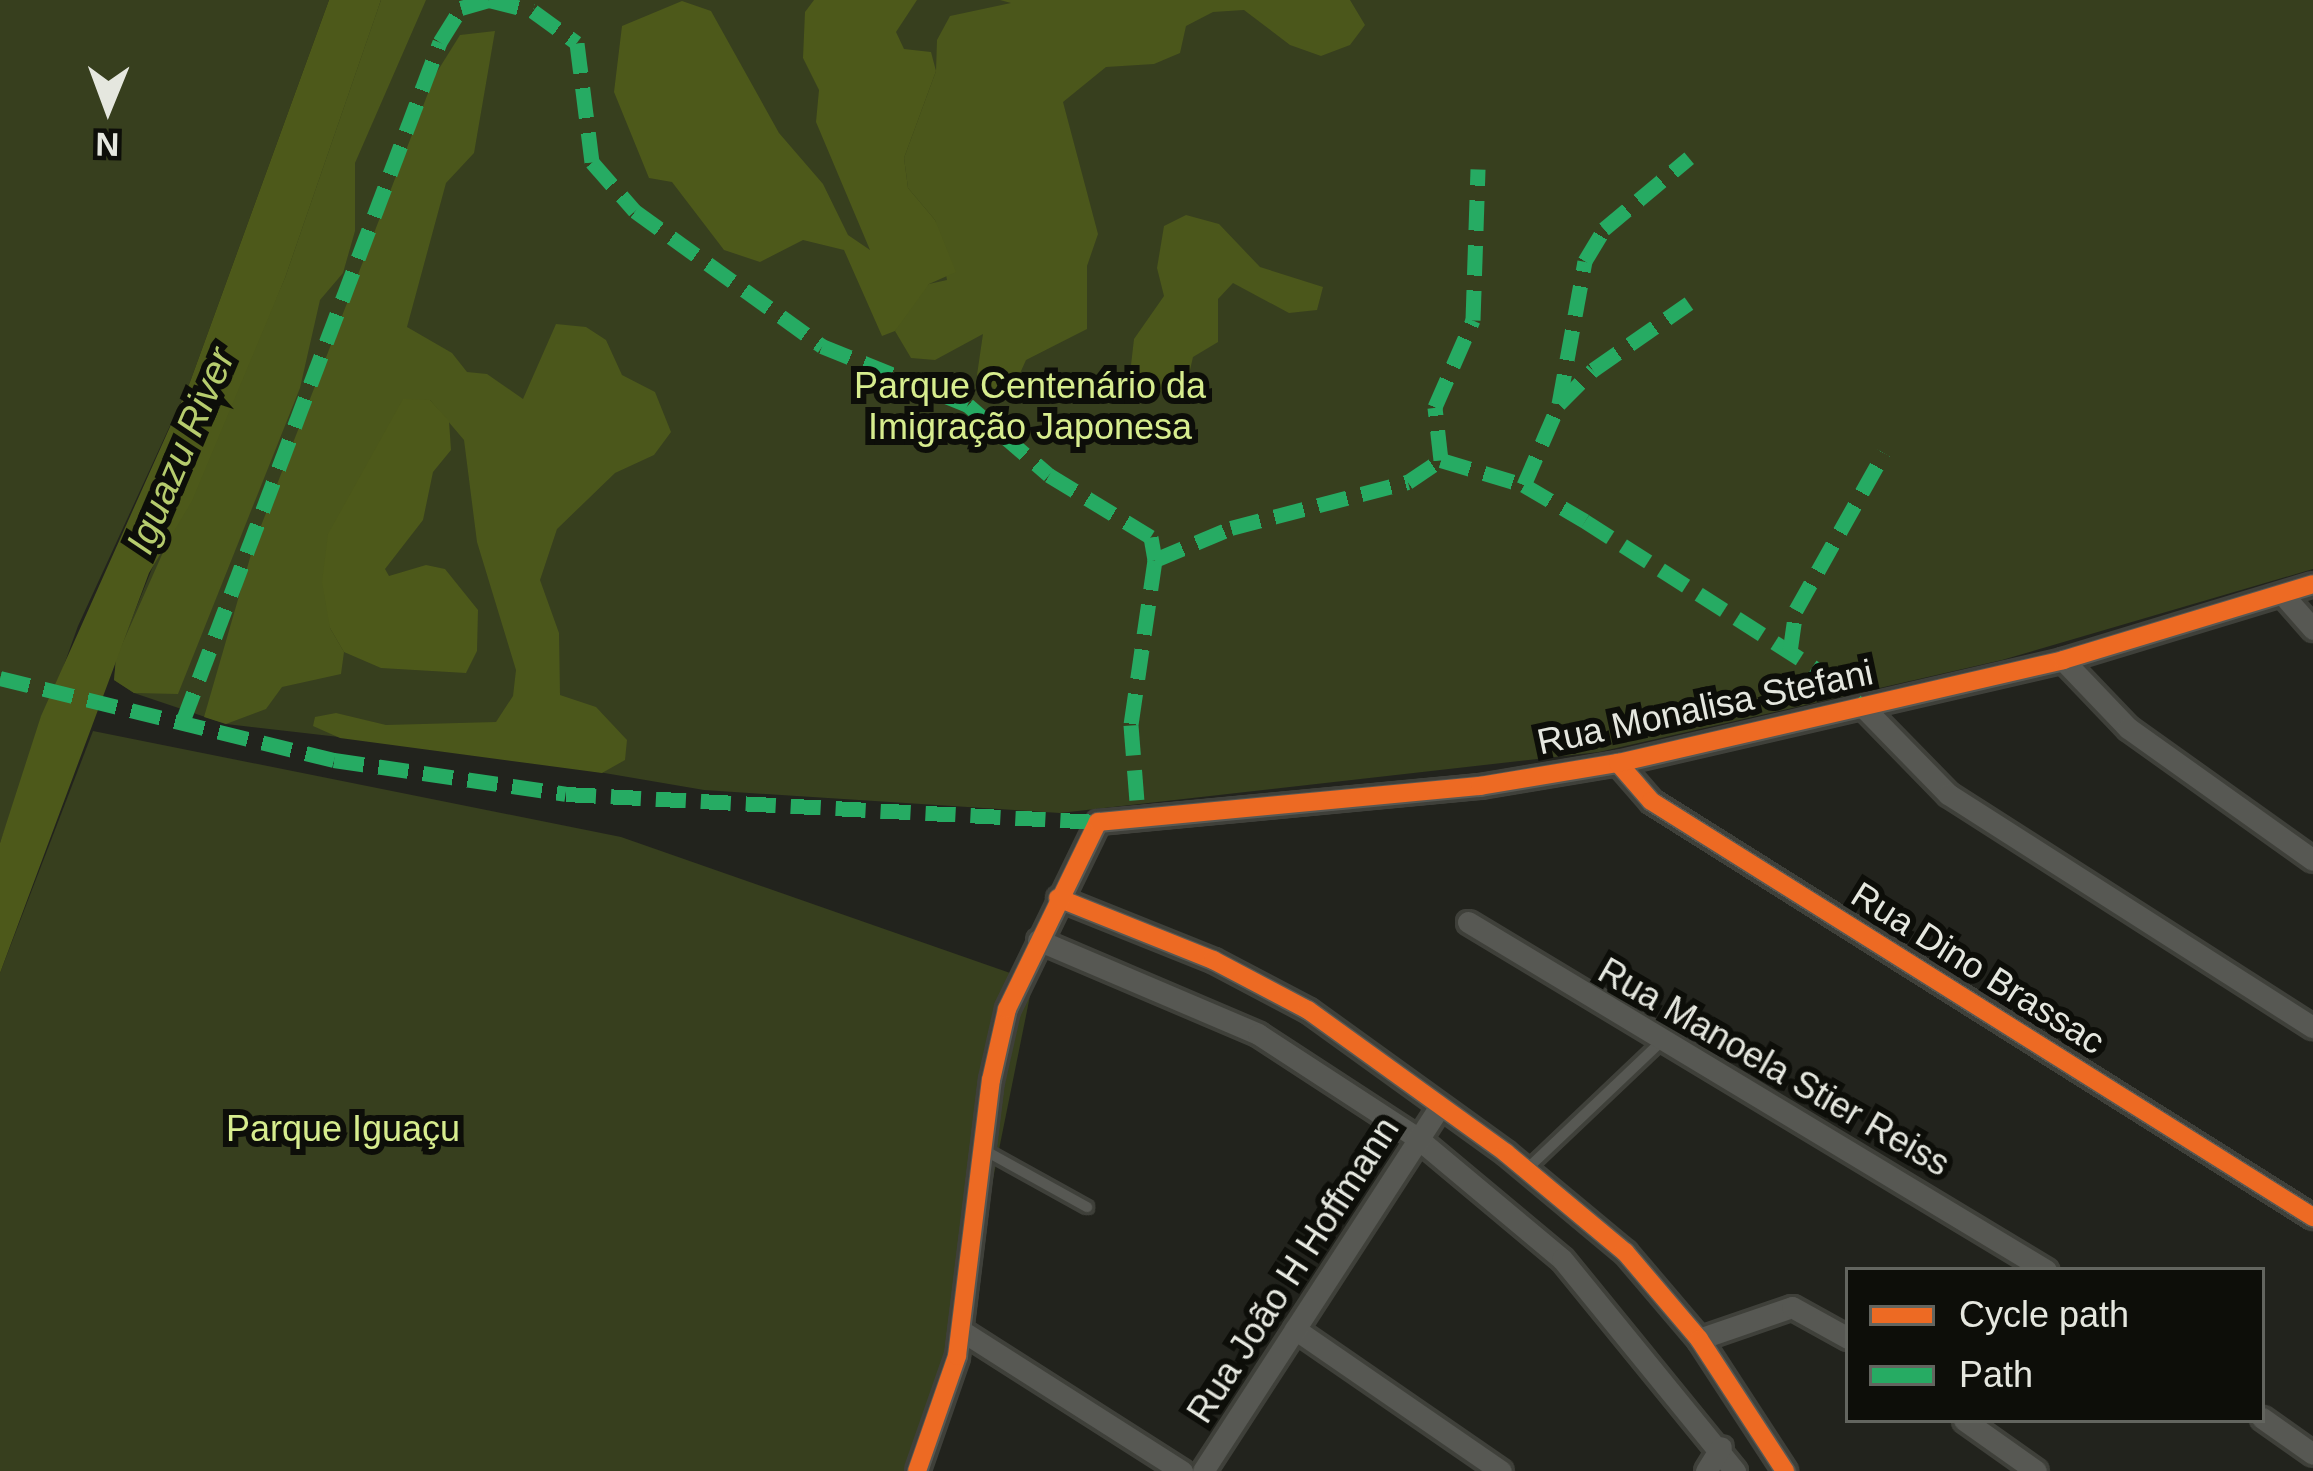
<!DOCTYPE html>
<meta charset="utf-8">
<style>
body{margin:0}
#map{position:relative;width:2313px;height:1471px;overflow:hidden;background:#22231d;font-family:Arial,sans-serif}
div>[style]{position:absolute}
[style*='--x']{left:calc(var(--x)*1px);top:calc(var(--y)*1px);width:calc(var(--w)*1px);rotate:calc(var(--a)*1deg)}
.green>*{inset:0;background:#373f1e}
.forest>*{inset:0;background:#4b571b}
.water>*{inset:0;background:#4d591a}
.roads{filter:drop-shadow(3px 0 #3f403a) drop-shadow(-3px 0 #3f403a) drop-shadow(0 3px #3f403a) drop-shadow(0 -3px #3f403a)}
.lane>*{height:10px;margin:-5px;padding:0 5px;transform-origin:5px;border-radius:5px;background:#575853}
.street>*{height:21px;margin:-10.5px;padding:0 10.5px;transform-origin:10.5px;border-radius:10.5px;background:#575853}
.quiet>*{height:15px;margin-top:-7.5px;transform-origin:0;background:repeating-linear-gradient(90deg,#26ab63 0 30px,transparent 0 45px)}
.cycleway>*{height:18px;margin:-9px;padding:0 9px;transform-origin:9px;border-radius:9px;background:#ed6a23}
span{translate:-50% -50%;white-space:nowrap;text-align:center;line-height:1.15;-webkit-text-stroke:12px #0d0e09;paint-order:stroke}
.park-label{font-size:36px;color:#d7ed8e}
.street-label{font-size:36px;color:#e5e7df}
.water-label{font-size:39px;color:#b6cc6d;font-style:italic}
.legend{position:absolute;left:1845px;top:1267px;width:420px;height:156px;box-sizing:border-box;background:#0d0e09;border:3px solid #63655f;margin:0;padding:15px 21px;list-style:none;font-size:36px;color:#e5e7df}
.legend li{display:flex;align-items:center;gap:24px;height:60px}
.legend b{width:60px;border:3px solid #63655f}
.north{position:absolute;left:48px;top:48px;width:120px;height:120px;-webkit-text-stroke:9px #0d0e09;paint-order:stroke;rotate:181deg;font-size:33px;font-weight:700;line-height:48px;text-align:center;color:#e5e7df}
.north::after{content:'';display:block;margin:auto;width:42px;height:54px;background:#e5e7df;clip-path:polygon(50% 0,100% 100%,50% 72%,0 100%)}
</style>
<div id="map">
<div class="green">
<i style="clip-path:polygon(0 0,329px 0,190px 382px,78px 626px,0 843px)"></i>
<i style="clip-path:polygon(381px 0,2313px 0,2313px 569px,2002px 660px,1599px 752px,1060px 813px,704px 790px,505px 756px,226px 724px,134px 693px,114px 680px,116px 658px)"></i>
<i style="clip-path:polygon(93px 731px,621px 837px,1033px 981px,965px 1318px,913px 1471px,0 1471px,0 973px)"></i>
</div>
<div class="forest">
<i style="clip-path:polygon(381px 0,426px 0,355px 163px,355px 231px,343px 273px,320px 300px,300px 388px,178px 694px,134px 693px,114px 680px,116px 658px,285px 278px)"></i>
<i style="clip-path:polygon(1000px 0,1350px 0,1365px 25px,1350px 45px,1321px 56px,1290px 45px,1244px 10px,1213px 12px,1186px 26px,1180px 53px,1154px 64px,1106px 67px,1063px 102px,1098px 234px,1087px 266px,1087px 329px,1026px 360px,1008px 400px,977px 375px,983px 334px,935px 360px,911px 358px,895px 331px,908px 303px,929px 284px,947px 280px,935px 220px,908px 188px,904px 158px,936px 71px,937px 40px,950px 16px,1011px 3px)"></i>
<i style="clip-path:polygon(495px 31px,474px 153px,446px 183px,407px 327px,452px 353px,467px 372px,487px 374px,523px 399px,556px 324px,586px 327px,606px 340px,622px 375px,655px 392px,671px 432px,654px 455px,615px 473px,557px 529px,540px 580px,559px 633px,560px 695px,596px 707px,627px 740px,625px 760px,602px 773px,340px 738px,313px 726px,315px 717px,336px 713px,386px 725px,496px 722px,513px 696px,516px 670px,477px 542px,464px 440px,430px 400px,330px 628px,344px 652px,341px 674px,282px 687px,266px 709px,226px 724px,204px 717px,254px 544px,435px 75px,460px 35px)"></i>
<i style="clip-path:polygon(1186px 215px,1219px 224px,1260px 267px,1323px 287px,1317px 310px,1289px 313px,1233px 283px,1218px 299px,1218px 342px,1193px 357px,1187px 383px,1162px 392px,1131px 365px,1134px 339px,1164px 296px,1157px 268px,1164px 226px)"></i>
</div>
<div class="water">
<i style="clip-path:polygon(329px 0,381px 0,285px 278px,192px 501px,149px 573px,0 973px,0 843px,41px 716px,190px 382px)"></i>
<i style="clip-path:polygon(814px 0,917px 0,896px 32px,904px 49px,931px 52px,936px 71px,904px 158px,908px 188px,935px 220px,956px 272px,929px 284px,895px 331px,882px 336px,844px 250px,803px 240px,760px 262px,724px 250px,672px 182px,649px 178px,614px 92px,622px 26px,682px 1px,711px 11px,779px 133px,823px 184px,848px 235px,870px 250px,816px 122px,819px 90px,803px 58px,805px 12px)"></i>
<i style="clip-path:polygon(403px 399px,430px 400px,449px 421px,451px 450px,433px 472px,423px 520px,385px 569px,389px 576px,426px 565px,445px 569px,478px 610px,477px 651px,466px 673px,381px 668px,344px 652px,330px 628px,322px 582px,328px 534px)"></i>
</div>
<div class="roads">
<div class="lane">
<i style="--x:984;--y:1150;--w:118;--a:29"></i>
<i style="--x:1526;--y:1170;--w:189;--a:-43.5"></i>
</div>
<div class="street">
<i style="--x:2284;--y:596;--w:44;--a:48.7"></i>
<i style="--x:2063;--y:660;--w:94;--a:46.3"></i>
<i style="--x:2128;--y:728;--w:227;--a:35.5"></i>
<i style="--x:1865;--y:709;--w:119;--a:45.7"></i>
<i style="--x:1948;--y:794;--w:433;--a:32.6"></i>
<i style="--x:1618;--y:763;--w:50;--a:49"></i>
<i style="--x:1651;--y:801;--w:782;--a:32.15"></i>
<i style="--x:1058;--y:898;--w:167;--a:21.8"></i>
<i style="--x:1213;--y:960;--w:107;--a:27.8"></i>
<i style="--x:1308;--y:1010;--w:244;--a:35.8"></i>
<i style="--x:1506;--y:1153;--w:155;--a:39.8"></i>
<i style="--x:1625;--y:1252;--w:114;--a:49.6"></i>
<i style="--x:1699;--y:1339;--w:158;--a:56.9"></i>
<i style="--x:1468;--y:922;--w:675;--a:31.05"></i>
<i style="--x:1038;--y:940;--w:239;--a:23.1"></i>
<i style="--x:1258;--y:1034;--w:189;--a:33.1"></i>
<i style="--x:1416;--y:1137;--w:190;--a:39.9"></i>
<i style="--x:1562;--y:1259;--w:274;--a:50.8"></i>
<i style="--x:1295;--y:1329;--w:250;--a:34.6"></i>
<i style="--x:962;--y:1331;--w:261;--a:32.5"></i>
<i style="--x:1699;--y:1339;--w:98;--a:-19"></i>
<i style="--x:1792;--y:1307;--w:64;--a:29"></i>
<i style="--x:2262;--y:1418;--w:62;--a:35.2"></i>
<i style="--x:1964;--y:1420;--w:88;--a:35.3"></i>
<i style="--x:917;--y:1471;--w:122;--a:-70.8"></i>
<i style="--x:957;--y:1356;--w:278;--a:-83"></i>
<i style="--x:991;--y:1080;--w:73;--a:-77.3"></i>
<i style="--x:1007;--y:1009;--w:208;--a:-64.1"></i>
<i style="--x:1098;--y:822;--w:384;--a:-5.4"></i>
<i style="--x:1480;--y:786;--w:140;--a:-9.5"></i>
<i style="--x:1618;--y:763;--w:457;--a:-13"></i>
<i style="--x:2063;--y:660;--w:261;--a:-16.9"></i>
<i style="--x:1203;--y:1471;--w:435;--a:-57"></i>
<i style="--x:1706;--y:1471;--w:28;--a:-58"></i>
</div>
</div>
<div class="quiet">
<i style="--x:1559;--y:404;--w:145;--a:-79.7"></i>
<i style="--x:1585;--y:261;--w:37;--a:-59"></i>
<i style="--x:1604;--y:229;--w:111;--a:-39.9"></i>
<i style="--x:1441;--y:460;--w:87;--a:16.8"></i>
<i style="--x:1524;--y:485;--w:71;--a:30.5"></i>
<i style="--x:1585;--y:521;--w:280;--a:32.6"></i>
<i style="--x:1821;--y:672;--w:57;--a:40.1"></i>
<i style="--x:1524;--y:485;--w:88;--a:-66.6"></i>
<i style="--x:1559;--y:404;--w:48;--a:-45"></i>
<i style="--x:1593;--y:370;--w:117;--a:-34.9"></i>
<i style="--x:1155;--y:560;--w:82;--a:-22.8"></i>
<i style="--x:1231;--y:528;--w:183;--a:-14.6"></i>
<i style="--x:1408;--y:482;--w:40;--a:-34"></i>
<i style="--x:1441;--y:460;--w:53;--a:-96.5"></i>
<i style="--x:1435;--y:407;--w:95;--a:-66.4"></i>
<i style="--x:1473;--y:320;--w:151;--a:-88.1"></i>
<i style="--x:1790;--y:652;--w:42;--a:-81.9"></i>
<i style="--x:1796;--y:610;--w:180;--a:-60.7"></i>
<i style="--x:0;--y:678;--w:344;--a:13.8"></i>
<i style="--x:334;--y:760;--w:234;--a:8.3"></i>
<i style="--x:566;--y:794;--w:533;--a:3.01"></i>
<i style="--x:183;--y:721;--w:726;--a:-69.27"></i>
<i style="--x:440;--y:42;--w:40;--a:-58"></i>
<i style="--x:461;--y:8;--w:29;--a:-16"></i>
<i style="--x:489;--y:0;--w:45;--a:14"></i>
<i style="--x:533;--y:11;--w:54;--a:36"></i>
<i style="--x:577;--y:43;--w:120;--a:82.8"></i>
<i style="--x:592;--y:162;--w:65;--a:48.7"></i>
<i style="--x:635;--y:211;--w:231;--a:35.8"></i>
<i style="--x:822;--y:346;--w:157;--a:22"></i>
<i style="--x:968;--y:405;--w:107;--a:40.8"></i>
<i style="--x:1049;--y:475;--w:119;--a:31.3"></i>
<i style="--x:1151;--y:537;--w:23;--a:80"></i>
<i style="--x:1155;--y:560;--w:167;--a:98.3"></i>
<i style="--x:1131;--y:725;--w:89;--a:85.5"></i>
</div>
<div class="cycleway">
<i style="--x:1618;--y:763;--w:50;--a:49"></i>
<i style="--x:1651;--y:801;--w:782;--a:32.15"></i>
<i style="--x:1058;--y:898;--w:167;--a:21.8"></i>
<i style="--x:1213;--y:960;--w:107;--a:27.8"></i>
<i style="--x:1308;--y:1010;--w:244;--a:35.8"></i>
<i style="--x:1506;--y:1153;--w:155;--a:39.8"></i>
<i style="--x:1625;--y:1252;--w:114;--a:49.6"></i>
<i style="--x:1699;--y:1339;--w:158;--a:56.9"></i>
<i style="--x:917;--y:1471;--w:122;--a:-70.8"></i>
<i style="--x:957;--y:1356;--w:278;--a:-83"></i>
<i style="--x:991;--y:1080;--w:73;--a:-77.3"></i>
<i style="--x:1007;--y:1009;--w:208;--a:-64.1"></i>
<i style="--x:1098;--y:822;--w:384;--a:-5.4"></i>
<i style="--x:1480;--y:786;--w:140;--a:-9.5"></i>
<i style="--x:1618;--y:763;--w:457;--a:-13"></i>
<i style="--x:2063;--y:660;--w:261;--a:-16.9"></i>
</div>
<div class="park-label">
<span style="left:1030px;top:406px">Parque Centenário da<br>Imigração Japonesa</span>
<span style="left:343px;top:1129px">Parque Iguaçu</span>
</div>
<div class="street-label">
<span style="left:1705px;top:707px;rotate:-12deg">Rua Monalisa Stefani</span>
<span style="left:1978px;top:968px;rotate:32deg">Rua Dino Brassac</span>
<span style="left:1774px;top:1067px;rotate:30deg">Rua Manoela Stier Reiss</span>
<span style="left:1293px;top:1270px;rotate:-57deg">Rua João H Hoffmann</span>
</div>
<div class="water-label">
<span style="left:181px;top:451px;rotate:-67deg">Iguazu River</span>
</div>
<ul class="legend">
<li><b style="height:15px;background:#ed6a23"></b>Cycle path</li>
<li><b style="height:15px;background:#26ab63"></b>Path</li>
</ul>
<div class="north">N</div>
</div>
